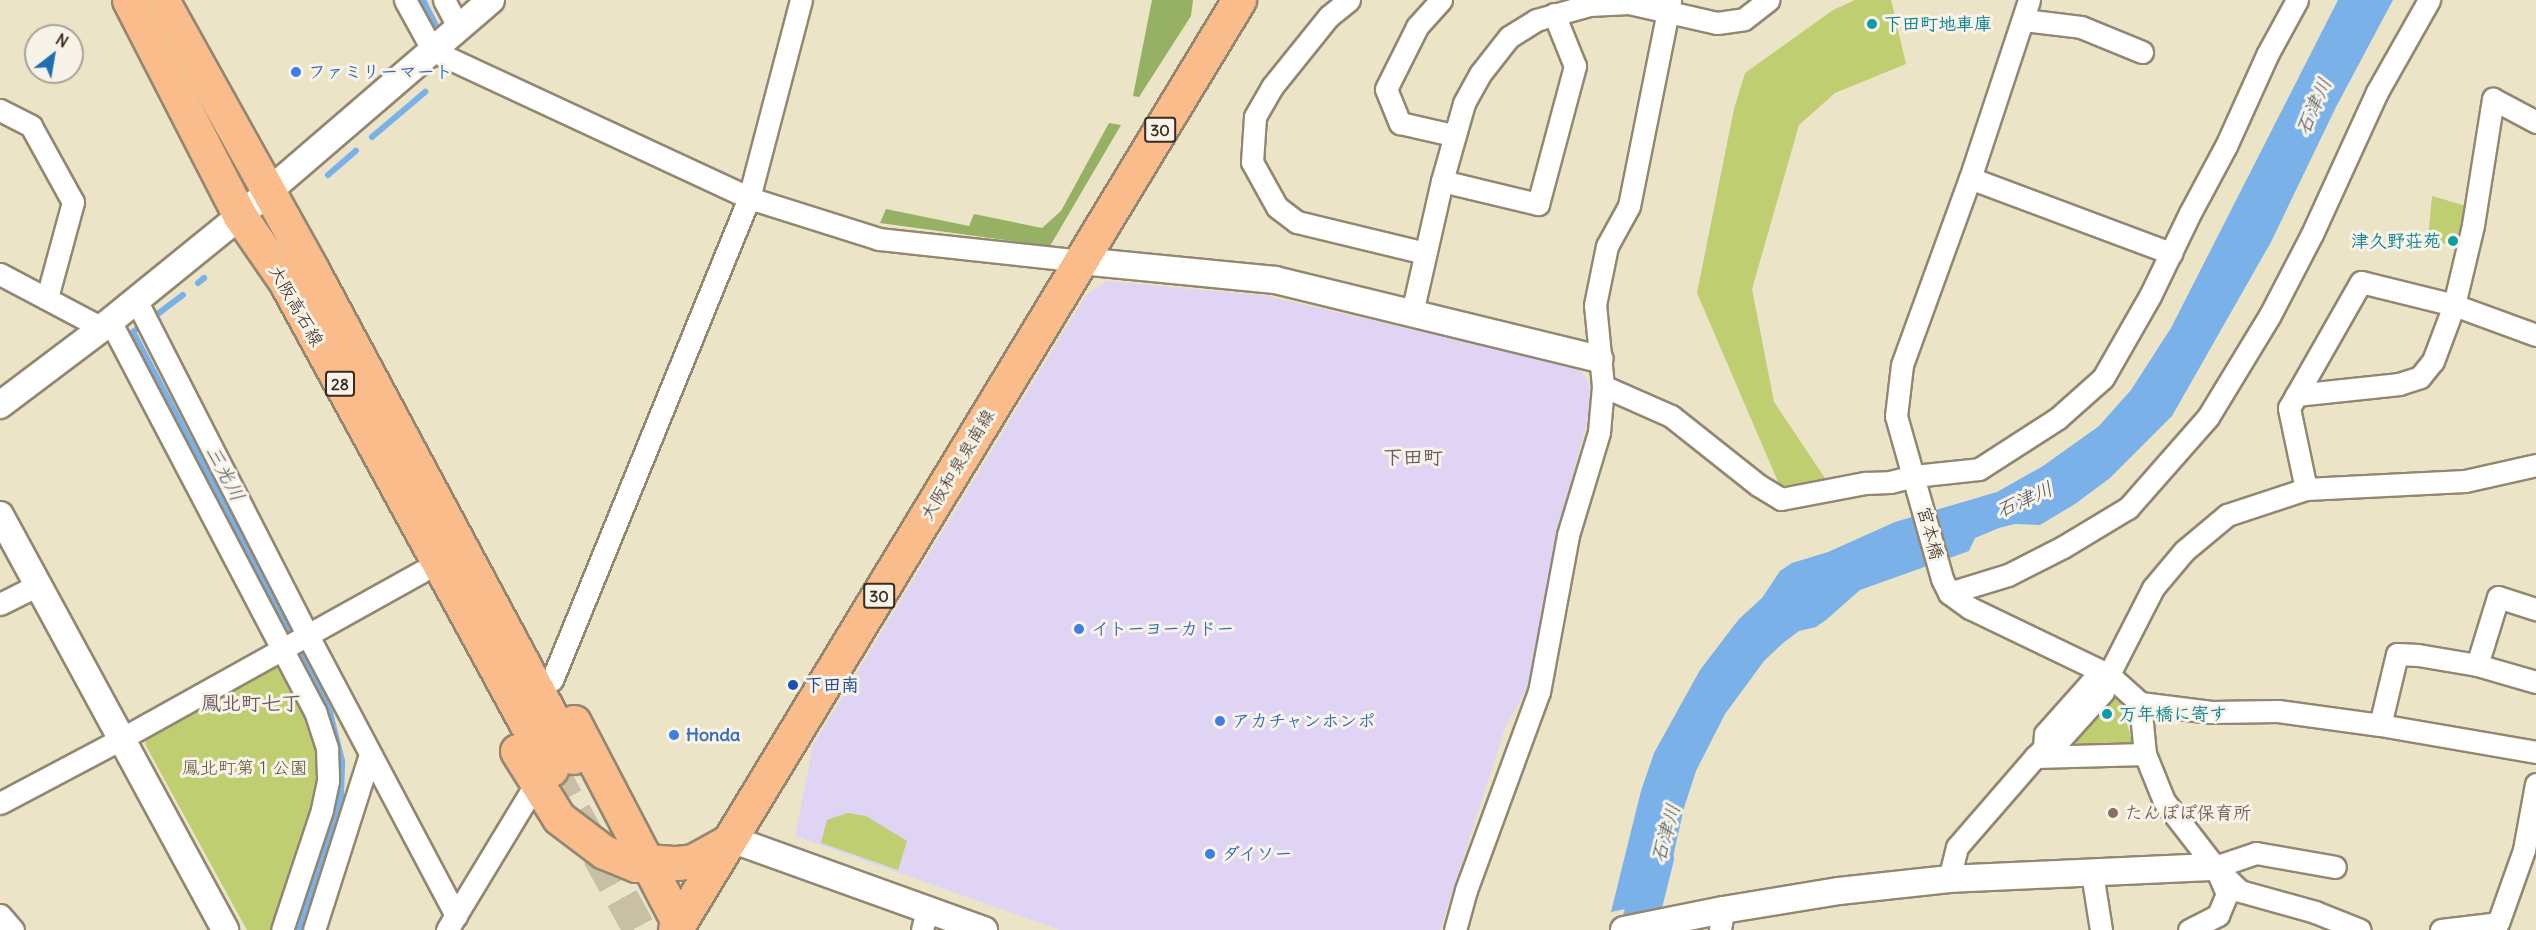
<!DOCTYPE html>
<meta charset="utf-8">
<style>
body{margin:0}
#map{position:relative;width:2536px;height:930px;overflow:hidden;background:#ebe4c7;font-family:Delius,"Klee One",sans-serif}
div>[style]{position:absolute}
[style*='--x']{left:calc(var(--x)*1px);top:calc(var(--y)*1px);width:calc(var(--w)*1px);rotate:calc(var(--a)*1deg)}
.built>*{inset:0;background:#e0d4f4}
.green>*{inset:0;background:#bece71}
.forest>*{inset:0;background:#96b163}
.water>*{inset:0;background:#7ab1e9}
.stream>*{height:6px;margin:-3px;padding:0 3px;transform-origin:3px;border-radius:3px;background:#7ab1e9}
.river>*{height:36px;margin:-18px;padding:0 18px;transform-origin:18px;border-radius:18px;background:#7ab1e9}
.primary-tunnel>*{height:33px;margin-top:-16.5px;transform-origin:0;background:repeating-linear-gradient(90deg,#c8bfa5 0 33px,transparent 0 49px)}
.roads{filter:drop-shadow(2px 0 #938772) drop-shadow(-2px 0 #938772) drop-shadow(0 2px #938772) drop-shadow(0 -2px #938772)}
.minor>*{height:21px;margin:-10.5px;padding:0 10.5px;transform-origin:10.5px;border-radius:10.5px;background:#fff}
.tertiary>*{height:26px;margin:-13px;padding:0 13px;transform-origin:13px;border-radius:13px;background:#fff}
.primary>*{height:33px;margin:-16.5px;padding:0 16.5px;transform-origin:16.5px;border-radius:16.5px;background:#f9bc8a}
.dots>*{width:16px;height:16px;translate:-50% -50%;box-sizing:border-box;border:3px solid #f7f3e8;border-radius:50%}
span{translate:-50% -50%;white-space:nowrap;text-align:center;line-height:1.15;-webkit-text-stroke:6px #f7f3e8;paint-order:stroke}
.shield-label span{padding:2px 4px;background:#f7f3e8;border:2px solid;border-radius:4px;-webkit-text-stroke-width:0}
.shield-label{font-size:16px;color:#3b2a1e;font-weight:700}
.culture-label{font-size:18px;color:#0d838f;font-weight:700}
.left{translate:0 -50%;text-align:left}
.right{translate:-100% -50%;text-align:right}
.shop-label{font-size:18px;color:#366cbe;font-weight:700}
.street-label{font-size:18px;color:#3b2a1e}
.transit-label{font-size:18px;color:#164399;font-weight:700}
.park-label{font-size:18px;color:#5c5333}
.education-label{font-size:18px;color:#785e54;font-weight:700}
.water-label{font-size:20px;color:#4e525b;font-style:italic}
.neighbourhood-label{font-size:20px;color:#6f5a64;font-weight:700}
.north{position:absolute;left:24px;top:24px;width:60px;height:60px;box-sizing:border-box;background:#f7f3e8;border:2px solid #aca397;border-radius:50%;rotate:31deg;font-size:16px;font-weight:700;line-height:24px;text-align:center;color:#3b2a1e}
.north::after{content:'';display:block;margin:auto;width:21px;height:27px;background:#1f6fb2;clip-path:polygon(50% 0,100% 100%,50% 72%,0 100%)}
</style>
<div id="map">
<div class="built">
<i style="clip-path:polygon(1107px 281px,1267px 296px,1578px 368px,1588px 380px,1591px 408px,1562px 514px,1527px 688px,1505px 728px,1440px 930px,1060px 930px,795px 836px,813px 745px,1086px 295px)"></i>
</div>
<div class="green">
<i style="clip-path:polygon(1855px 0,1891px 0,1906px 64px,1835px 93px,1799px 125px,1752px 289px,1774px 402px,1827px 481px,1782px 491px,1697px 293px,1734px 109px,1745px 73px,1833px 10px)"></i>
<i style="clip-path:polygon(2432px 196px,2466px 206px,2455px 246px,2428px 240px)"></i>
<i style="clip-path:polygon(277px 663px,285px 666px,310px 712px,322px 781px,277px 930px,247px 930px,145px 744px,148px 733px)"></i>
<i style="clip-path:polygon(2112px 696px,2120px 700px,2132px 741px,2127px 748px,2064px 747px)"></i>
<i style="clip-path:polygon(848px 813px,866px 816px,907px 841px,898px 870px,821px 843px,827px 820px)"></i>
</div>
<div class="forest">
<i style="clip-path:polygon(1152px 0,1193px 0,1191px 16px,1139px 97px,1133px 96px)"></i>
<i style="clip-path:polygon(1109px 123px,1121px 125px,1050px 246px,880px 223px,886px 209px,969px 226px,974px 214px,1042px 228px,1061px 211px)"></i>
</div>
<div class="water">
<i style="clip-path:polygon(2338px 0,2393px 0,2336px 107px,2271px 242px,2172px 416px,2110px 478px,2075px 504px,2040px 525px,2015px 524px,1999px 528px,1975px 538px,1969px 551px,1860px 590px,1826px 620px,1816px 627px,1799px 631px,1783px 643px,1764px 661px,1725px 714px,1696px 771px,1684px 808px,1663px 901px,1611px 912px,1641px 791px,1654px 753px,1700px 670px,1739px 619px,1762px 598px,1780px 571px,1792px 563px,1828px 552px,1895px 522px,1997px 492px,2043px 466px,2099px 426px,2131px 390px,2171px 328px)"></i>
</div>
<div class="stream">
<i style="--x:423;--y:0;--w:27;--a:63"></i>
<i style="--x:372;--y:137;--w:70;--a:-40.3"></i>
<i style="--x:328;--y:175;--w:37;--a:-41"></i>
<i style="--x:198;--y:283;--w:8;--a:-40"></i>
<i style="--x:159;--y:313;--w:30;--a:-37"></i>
<i style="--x:138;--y:328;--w:6;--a:141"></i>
<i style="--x:133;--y:332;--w:342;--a:62.3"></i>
<i style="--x:299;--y:930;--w:141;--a:-72.7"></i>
<i style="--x:341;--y:795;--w:34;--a:-88"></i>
<i style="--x:342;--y:761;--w:50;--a:-103.8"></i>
<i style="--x:330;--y:712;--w:67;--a:-116.6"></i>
</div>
<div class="river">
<i style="--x:1638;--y:930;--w:74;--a:-76"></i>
</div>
<div class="primary-tunnel">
<i style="--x:551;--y:769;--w:184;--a:61.1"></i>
</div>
<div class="roads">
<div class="minor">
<i style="--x:405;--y:0;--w:58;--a:61.2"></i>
<i style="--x:433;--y:51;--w:349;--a:24.9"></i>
<i style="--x:749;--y:198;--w:136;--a:17.5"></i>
<i style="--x:879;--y:239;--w:203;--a:6.2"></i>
<i style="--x:444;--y:0;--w:32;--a:62"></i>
<i style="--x:1349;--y:0;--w:26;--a:141"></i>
<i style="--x:1329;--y:16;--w:91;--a:128.8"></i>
<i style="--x:1272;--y:87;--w:34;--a:120"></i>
<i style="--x:1255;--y:117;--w:45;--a:93.8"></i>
<i style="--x:1252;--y:162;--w:51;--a:60.9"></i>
<i style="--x:1277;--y:207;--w:25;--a:37"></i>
<i style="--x:1297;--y:222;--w:132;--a:13.6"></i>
<i style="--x:1441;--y:0;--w:36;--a:132"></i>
<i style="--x:1417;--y:27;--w:69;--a:116.6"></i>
<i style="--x:1386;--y:89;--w:37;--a:68"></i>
<i style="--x:1400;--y:123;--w:54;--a:12.8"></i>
<i style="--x:2029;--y:0;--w:188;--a:108.3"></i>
<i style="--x:1970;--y:178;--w:199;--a:110"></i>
<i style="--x:1902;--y:365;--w:51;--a:96.7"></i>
<i style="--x:1896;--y:416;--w:169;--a:74.2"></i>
<i style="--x:1942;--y:579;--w:16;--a:63"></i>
<i style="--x:1949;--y:593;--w:26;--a:36"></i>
<i style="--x:1970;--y:608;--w:154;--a:25.7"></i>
<i style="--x:2109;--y:675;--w:42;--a:42.1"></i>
<i style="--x:2140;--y:703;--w:72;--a:7.2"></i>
<i style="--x:2211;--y:712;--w:67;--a:-0.9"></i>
<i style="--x:2278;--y:711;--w:103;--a:7.8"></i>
<i style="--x:2380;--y:725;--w:158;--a:9.8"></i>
<i style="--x:2024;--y:20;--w:57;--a:7"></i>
<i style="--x:2081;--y:27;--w:66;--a:22.3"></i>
<i style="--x:0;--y:110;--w:35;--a:27"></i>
<i style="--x:31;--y:126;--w:87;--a:61.1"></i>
<i style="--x:73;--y:202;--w:99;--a:105.2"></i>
<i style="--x:1970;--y:178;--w:215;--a:20.5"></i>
<i style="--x:1442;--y:181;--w:99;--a:13.5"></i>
<i style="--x:1538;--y:204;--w:143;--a:-75"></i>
<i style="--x:1575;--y:66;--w:56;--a:-112"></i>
<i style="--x:0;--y:274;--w:115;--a:27.9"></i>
<i style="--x:136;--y:300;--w:375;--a:62.9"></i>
<i style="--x:307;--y:634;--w:319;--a:62.1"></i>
<i style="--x:1412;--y:313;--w:135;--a:-77.2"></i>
<i style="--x:1442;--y:181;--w:81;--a:-74.2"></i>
<i style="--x:1464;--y:103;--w:33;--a:-61"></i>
<i style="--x:1480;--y:74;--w:47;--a:-51.9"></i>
<i style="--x:1509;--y:37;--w:32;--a:-32"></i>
<i style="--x:1536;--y:20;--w:55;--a:-15.8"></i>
<i style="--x:1589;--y:5;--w:40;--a:-2.9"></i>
<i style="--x:1629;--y:3;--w:90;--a:12.8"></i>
<i style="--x:1717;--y:23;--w:27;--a:-8"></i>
<i style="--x:1744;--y:19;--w:31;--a:-38"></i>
<i style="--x:110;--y:321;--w:441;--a:62.3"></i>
<i style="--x:315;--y:711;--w:40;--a:72"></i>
<i style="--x:327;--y:749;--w:32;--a:88"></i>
<i style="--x:328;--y:781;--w:30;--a:102"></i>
<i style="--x:322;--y:810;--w:126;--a:108.4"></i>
<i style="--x:1603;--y:386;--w:74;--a:23.8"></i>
<i style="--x:1671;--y:416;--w:111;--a:38.4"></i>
<i style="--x:1758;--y:485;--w:27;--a:31"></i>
<i style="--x:1781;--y:499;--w:86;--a:-10.8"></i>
<i style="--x:1865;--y:483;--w:25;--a:-2"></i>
<i style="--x:1890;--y:482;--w:25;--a:-14"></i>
<i style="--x:1914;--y:476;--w:65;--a:-6.1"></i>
<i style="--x:1979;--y:469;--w:94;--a:-32.8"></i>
<i style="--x:2058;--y:418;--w:60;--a:-41.6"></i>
<i style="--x:2103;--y:378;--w:95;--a:-60.2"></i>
<i style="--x:2150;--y:296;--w:92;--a:-64.3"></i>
<i style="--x:2190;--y:213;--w:76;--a:-61.8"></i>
<i style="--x:2226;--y:146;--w:100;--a:-65.7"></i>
<i style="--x:2267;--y:55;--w:63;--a:-61.4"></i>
<i style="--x:2296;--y:395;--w:104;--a:-6.1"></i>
<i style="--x:2399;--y:384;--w:22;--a:-18"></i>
<i style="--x:2420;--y:377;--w:21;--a:-51"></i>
<i style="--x:2433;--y:361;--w:60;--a:-69.4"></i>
<i style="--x:2454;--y:305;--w:82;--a:-76.6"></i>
<i style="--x:2473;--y:225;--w:128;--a:-81"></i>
<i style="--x:2493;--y:99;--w:49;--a:28.1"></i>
<i style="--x:2306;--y:489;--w:83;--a:-101.9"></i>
<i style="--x:2289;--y:408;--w:145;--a:-60.3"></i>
<i style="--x:2361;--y:282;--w:96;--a:13.9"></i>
<i style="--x:2454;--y:305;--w:87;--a:20.1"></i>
<i style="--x:1949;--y:593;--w:62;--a:-17"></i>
<i style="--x:2008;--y:575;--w:62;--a:-27"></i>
<i style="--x:2063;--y:547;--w:76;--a:-31"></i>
<i style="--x:2128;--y:508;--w:121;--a:-48.7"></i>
<i style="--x:2208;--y:417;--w:119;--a:-58.7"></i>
<i style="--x:2270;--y:315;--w:91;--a:-62.6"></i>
<i style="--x:2312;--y:234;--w:156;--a:-65.4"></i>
<i style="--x:2377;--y:92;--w:106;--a:-60.5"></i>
<i style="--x:0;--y:604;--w:42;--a:-26.6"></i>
<i style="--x:2477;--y:665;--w:71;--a:-72.8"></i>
<i style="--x:2498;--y:597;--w:40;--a:18"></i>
<i style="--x:552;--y:680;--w:521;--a:-67.77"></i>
<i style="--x:749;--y:198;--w:205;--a:-75.3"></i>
<i style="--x:2140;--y:703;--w:51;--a:84.4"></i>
<i style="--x:2145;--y:754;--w:51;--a:68"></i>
<i style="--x:2164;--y:801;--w:83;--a:52.3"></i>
<i style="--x:2215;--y:867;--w:35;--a:44"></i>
<i style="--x:2240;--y:891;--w:78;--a:15.6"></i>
<i style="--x:2315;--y:912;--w:48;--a:21.8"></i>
<i style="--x:2380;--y:725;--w:73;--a:-76.5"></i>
<i style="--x:2397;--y:654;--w:21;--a:3"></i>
<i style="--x:2418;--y:655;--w:60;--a:9.6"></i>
<i style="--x:2477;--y:665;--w:61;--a:16.1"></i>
<i style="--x:2044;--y:748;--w:14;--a:-86"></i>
<i style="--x:2045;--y:734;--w:72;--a:-48.4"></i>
<i style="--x:2093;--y:680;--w:12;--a:9"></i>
<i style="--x:2035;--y:757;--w:110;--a:-1.6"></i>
<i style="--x:0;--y:803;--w:135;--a:-27.9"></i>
<i style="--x:119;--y:740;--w:346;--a:-29.1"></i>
<i style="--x:2215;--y:867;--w:43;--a:-18.9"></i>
<i style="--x:2256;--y:853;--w:80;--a:10"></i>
<i style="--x:2092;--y:873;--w:58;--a:81"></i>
<i style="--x:1949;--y:879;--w:33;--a:-76"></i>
<i style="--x:1957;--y:847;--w:119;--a:-49.1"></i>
<i style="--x:2035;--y:757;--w:13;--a:-45"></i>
<i style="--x:2044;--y:748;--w:13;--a:-18"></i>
<i style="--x:2056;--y:744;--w:70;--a:-47.9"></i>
<i style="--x:2103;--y:692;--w:10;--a:-79"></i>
<i style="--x:2105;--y:682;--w:106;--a:-62.9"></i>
<i style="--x:2153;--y:588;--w:48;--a:-50"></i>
<i style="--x:2184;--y:551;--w:56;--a:-39.9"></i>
<i style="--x:2227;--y:515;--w:83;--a:-18.2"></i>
<i style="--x:2306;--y:489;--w:159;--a:-2.9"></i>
<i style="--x:2465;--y:481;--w:73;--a:-12.7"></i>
<i style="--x:0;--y:915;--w:20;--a:49"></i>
<i style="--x:314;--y:930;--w:184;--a:-72.3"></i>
<i style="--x:447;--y:930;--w:172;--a:-58.8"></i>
<i style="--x:922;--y:930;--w:21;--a:-76"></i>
<i style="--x:1455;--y:930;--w:41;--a:-74.6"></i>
<i style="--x:1466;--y:890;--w:211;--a:-69.8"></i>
<i style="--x:1539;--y:692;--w:160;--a:-79.5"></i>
<i style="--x:1568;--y:535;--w:108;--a:-73.2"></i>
<i style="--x:1599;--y:432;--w:46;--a:-85"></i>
<i style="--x:1603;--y:386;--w:81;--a:-95.6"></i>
<i style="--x:1595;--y:305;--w:60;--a:-78.5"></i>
<i style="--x:1607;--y:246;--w:46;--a:-61.2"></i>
<i style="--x:1629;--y:206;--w:210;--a:-78.7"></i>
<i style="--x:1720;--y:930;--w:20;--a:-81"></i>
<i style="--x:2189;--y:930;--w:33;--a:-27"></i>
<i style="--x:2218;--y:915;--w:23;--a:-67"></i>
<i style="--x:2227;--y:894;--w:23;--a:-113"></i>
<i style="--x:2441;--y:930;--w:57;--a:-7"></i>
<i style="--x:2498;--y:923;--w:77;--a:-70.4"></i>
<i style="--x:2524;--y:850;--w:67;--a:-79.7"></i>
</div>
<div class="tertiary">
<i style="--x:1081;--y:261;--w:195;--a:5.6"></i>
<i style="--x:1275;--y:280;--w:334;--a:13.7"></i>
<i style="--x:0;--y:405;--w:128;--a:-37"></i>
<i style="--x:102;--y:328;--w:178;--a:-39.1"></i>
<i style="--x:240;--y:216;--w:331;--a:-40.7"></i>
<i style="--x:0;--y:515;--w:472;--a:61.5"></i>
<i style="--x:731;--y:839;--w:269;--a:19.8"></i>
<i style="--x:1624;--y:930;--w:101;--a:-11.4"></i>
<i style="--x:1723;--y:910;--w:118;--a:-9.3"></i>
<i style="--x:1839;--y:891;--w:111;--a:-6.2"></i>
<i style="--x:1949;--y:879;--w:266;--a:-2.6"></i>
</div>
<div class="primary">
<i style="--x:129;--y:0;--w:243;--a:62.8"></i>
<i style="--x:240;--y:216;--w:79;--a:55.3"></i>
<i style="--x:285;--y:281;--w:556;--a:61.41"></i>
<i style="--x:162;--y:0;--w:304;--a:60.9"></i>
<i style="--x:310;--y:266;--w:557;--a:61.82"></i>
<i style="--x:574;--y:722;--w:228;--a:62.5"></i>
<i style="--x:517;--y:751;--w:79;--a:57.9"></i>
<i style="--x:559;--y:818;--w:56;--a:37.1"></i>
<i style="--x:604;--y:852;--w:35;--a:22"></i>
<i style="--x:636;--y:865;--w:12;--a:-20"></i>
<i style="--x:647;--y:861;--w:30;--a:4"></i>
<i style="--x:677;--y:863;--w:16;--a:-7"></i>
<i style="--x:693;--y:861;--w:41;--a:-29.1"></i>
<i style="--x:675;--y:930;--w:1088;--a:-58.77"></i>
</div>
</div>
<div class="dots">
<i style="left:1872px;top:24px;background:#0f9aa8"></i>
<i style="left:296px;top:72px;background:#3f7fe0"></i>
<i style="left:2453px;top:241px;background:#0f9aa8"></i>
<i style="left:1079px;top:629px;background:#3f7fe0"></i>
<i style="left:793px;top:685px;background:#1a4fb4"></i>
<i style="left:2107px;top:714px;background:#0f9aa8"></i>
<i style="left:1220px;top:721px;background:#3f7fe0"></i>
<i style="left:674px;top:735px;background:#3f7fe0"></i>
<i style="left:2113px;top:813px;background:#8d6e63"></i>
<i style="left:1210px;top:854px;background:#3f7fe0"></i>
</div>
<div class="shield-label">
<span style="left:1160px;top:130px">30</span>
<span style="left:340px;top:384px">28</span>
<span style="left:879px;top:596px">30</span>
</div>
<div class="culture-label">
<span class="left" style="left:1884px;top:24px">下田町地車庫</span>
<span class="right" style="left:2441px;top:241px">津久野荘苑</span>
<span class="left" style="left:2119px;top:714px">万年橋に寄す</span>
</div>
<div class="shop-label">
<span class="left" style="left:308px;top:72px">ファミリーマート</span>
<span class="left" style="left:1091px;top:629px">イトーヨーカドー</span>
<span class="left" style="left:1232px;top:721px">アカチャンホンポ</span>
<span class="left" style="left:686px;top:735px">Honda</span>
<span class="left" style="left:1222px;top:854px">ダイソー</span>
</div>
<div class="street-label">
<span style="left:296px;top:306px;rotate:60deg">大阪高石線</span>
<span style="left:958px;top:465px;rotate:-59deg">大阪和泉泉南線</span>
<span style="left:1930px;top:533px;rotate:75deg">宮本橋</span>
</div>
<div class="transit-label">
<span class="left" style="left:805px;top:685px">下田南</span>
</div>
<div class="park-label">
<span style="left:245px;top:768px">鳳北町第１公園</span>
</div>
<div class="education-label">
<span class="left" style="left:2125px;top:813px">たんぽぽ保育所</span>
</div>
<div class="water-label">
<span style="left:2313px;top:106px;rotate:-66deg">石津川</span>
<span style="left:226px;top:473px;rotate:62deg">三光川</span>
<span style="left:2024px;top:499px;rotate:-24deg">石津川</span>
<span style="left:1665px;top:833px;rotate:-74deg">石津川</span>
</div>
<div class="neighbourhood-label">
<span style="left:1413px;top:456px">下田町</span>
<span style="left:251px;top:702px">鳳北町七丁</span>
</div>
<div class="north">N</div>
</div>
